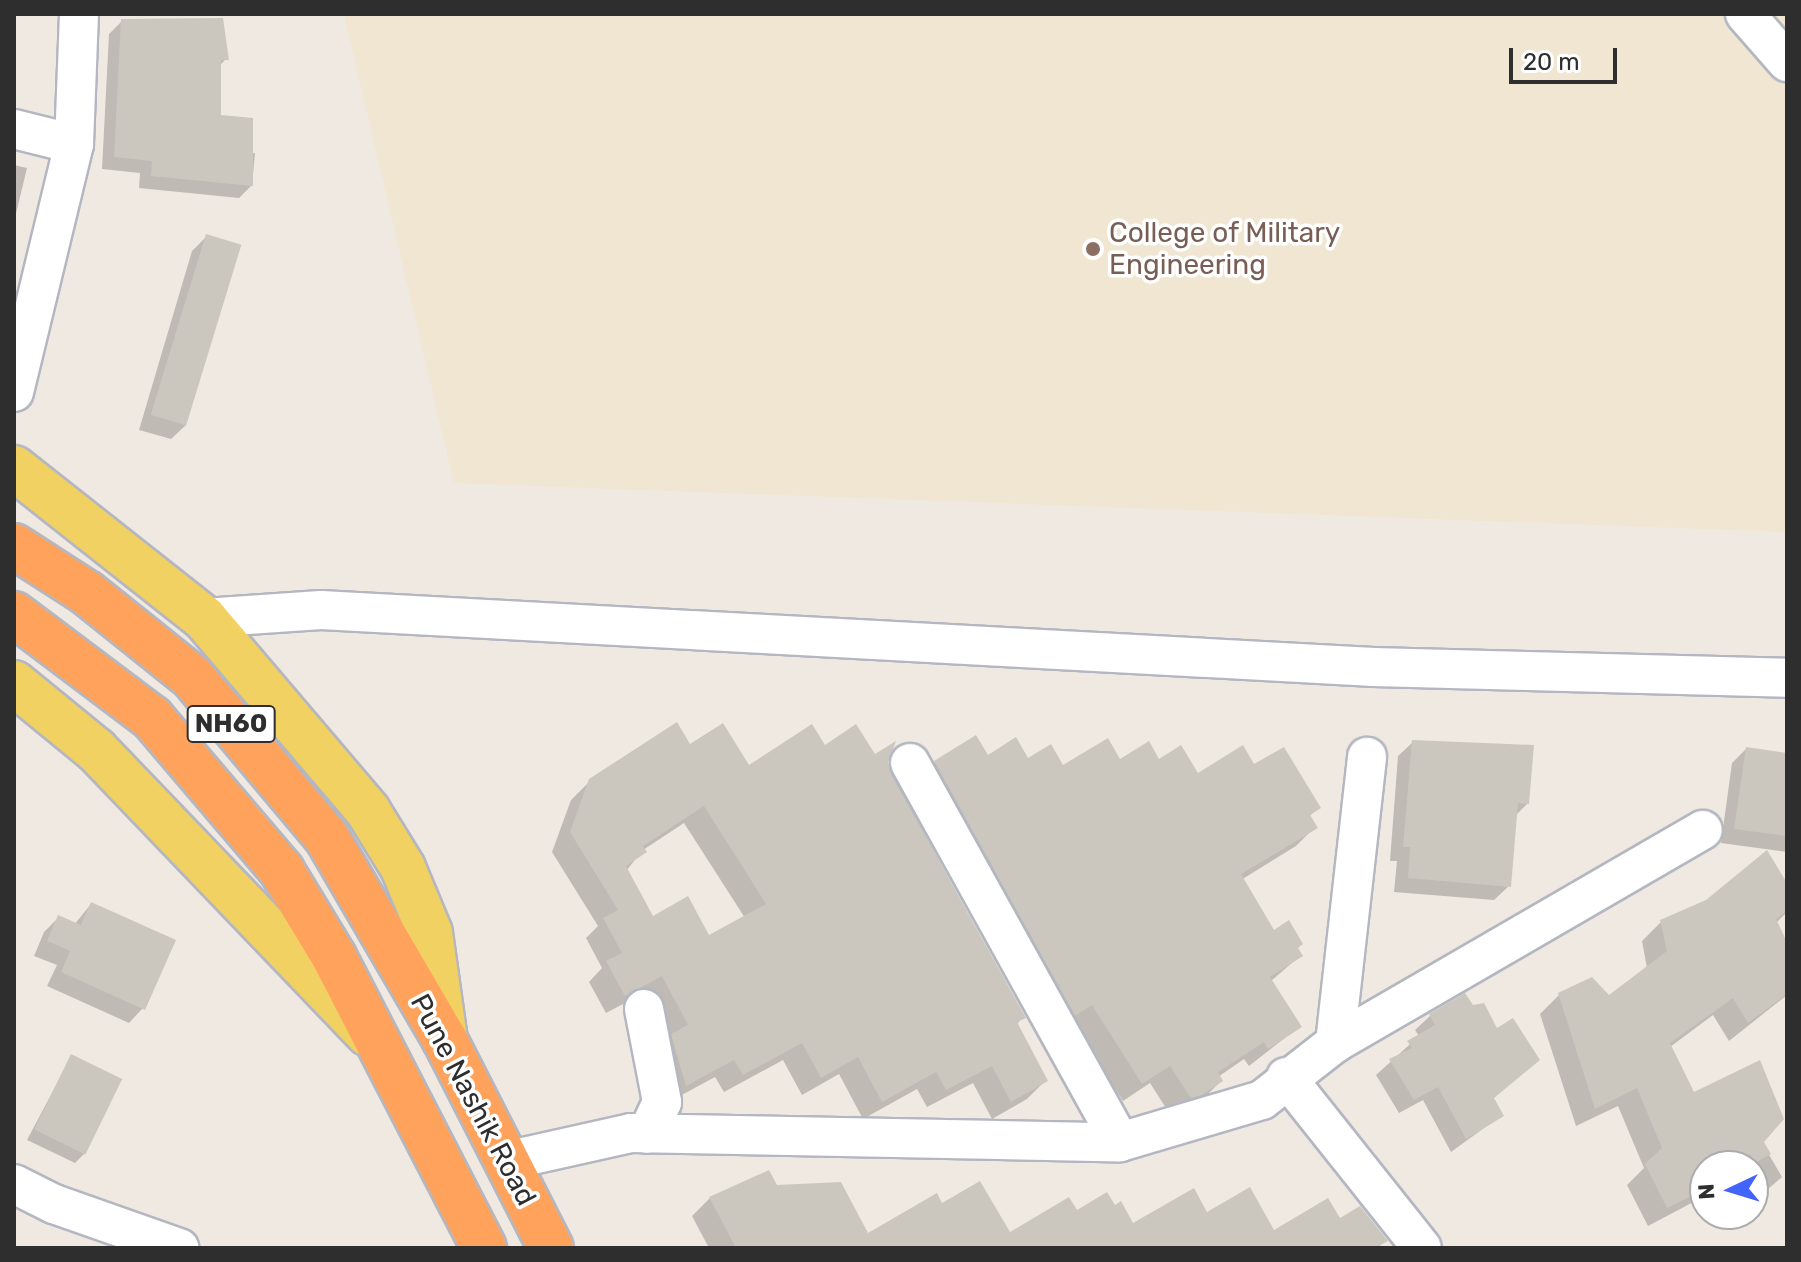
<!DOCTYPE html>
<style>
body{margin:0}
#map{position:relative;width:1801px;height:1262px;overflow:hidden;background:#efe9e1;font-family:Rubik,sans-serif}
div>[style]{position:absolute}
[style*='--x']{left:calc(var(--x)*1px);top:calc(var(--y)*1px);width:calc(var(--w)*1px);rotate:calc(var(--a)*1deg)}
.education>*{inset:0;background:#f0e6d1}
.shadow>*{inset:0;background:#0003}
.building>*{inset:0;background:#cbc7bf;transform-origin:0 0}
.roads{filter:drop-shadow(2px 0 #b4b7c1) drop-shadow(-2px 0 #b4b7c1) drop-shadow(0 2px #b4b7c1) drop-shadow(0 -2px #b4b7c1)}
.minor>*{height:38px;margin:-19px;padding:0 19px;transform-origin:19px;border-radius:19px;background:#fff}
.major>*{height:44px;margin:-22px;padding:0 22px;transform-origin:22px;border-radius:22px;background:#f2d163}
.highway>*{height:44px;margin:-22px;padding:0 22px;transform-origin:22px;border-radius:22px;background:#ffa35c}
.dots>*{width:22px;height:22px;translate:-50% -50%;box-sizing:border-box;border:4px solid #fff;border-radius:50%}
span{translate:-50% -50%;white-space:nowrap;text-align:center;line-height:1.15;-webkit-text-stroke:7px #fff;paint-order:stroke}
.shield-label span{padding:2px 6px;background:#fff;border:2px solid;border-radius:6px;-webkit-text-stroke-width:0}
.shield-label{font-size:26px;color:#2e2e2e;font-weight:700}
.education-label{font-size:28px;color:#785e54}
.left{translate:0 -50%;text-align:left}
.street-label{font-size:28px;color:#2e2e2e}
.frame{position:absolute;inset:0;border:16px solid #2e2e2e;pointer-events:none}
.north{position:absolute;left:1689px;top:1150px;width:80px;height:80px;box-sizing:border-box;background:#fff;border:2px solid #ababab;border-radius:50%;rotate:266deg;font-size:22px;font-weight:700;line-height:32px;text-align:center;color:#2e2e2e}
.north::after{content:'';display:block;margin:auto;width:28px;height:36px;background:#4264fb;clip-path:polygon(50% 0,100% 100%,50% 72%,0 100%)}
.scale{position:absolute;left:1509px;top:48px;width:108px;height:36px;box-sizing:border-box;border:4px solid #2e2e2e;border-top:0;padding-left:10px;font-size:24px;line-height:28px;white-space:nowrap;color:#2e2e2e;-webkit-text-stroke:6px #fff;paint-order:stroke}
</style>
<div id="map">
<div class="education">
<i style="clip-path:polygon(344px 14px,1787px 14px,1787px 532px,454px 483px)"></i>
</div>
<div class="shadow">
<i style="clip-path:polygon(122px 21px,226px 59px,219px 66px,219px 117px,248px 153px,255px 153px,252px 185px,239px 198px,139px 188px,140px 173px,102px 169px,109px 34px)"></i>
<i style="clip-path:polygon(14px 165px,27px 168px,14px 222px)"></i>
<i style="clip-path:polygon(207px 236px,186px 425px,171px 439px,139px 430px,192px 251px)"></i>
<i style="clip-path:polygon(1413px 742px,1528px 803px,1515px 816px,1509px 886px,1494px 900px,1394px 892px,1397px 861px,1390px 861px,1398px 756px)"></i>
<i style="clip-path:polygon(evenodd,690px 747px,749px 767px,824px 747px,886px 762px,1023px 1017px,1016px 1025px,1046px 1080px,1027px 1099px,992px 1119px,973px 1083px,927px 1107px,917px 1089px,863px 1119px,839px 1074px,802px 1095px,783px 1060px,724px 1092px,715px 1077px,667px 1103px,644px 993px,606px 1013px,589px 982px,602px 968px,586px 938px,598px 926px,552px 852px,571px 800px,590px 781px,690px 747px,684px 823px,745px 918px,708px 938px,652px 918px,626px 871px,643px 850px,684px 823px)"></i>
<i style="clip-path:polygon(1746px 749px,1787px 755px,1787px 852px,1721px 843px,1732px 763px)"></i>
<i style="clip-path:polygon(988px 757px,1063px 768px,1159px 761px,1197px 776px,1254px 767px,1318px 807px,1309px 817px,1315px 827px,1296px 846px,1241px 880px,1273px 933px,1300px 956px,1271px 981px,1299px 1027px,1249px 1066px,1244px 1059px,1218px 1077px,1221px 1081px,1202px 1100px,1171px 1116px,1150px 1083px,1123px 1101px,916px 782px,935px 762px)"></i>
<i style="clip-path:polygon(1787px 887px,1787px 912px,1776px 923px,1787px 946px,1787px 995px,1729px 1041px,1713px 1015px,1670px 1047px,1693px 1095px,1761px 1141px,1782px 1177px,1753px 1202px,1753px 1166px,1705px 1166px,1705px 1205px,1701px 1198px,1648px 1226px,1627px 1185px,1644px 1168px,1618px 1106px,1576px 1126px,1540px 1014px,1559px 995px,1609px 997px,1647px 968px,1642px 941px,1661px 922px)"></i>
<i style="clip-path:polygon(91px 904px,143px 1008px,129px 1023px,47px 986px,57px 965px,34px 956px,44px 932px,59px 917px,74px 925px)"></i>
<i style="clip-path:polygon(1464px 996px,1496px 1030px,1538px 1060px,1492px 1099px,1502px 1115px,1451px 1152px,1423px 1100px,1399px 1113px,1376px 1075px,1419px 1036px,1415px 1030px,1430px 1016px)"></i>
<i style="clip-path:polygon(71px 1057px,85px 1153px,75px 1163px,27px 1140px)"></i>
<i style="clip-path:polygon(776px 1187px,867px 1235px,941px 1206px,1009px 1235px,1076px 1212px,1114px 1208px,1133px 1226px,1206px 1215px,1273px 1233px,1339px 1221px,1385px 1240px,1378px 1248px,709px 1248px,692px 1216px,710px 1198px)"></i>
<i style="clip-path:polygon(1710px 1214px,1733px 1214px,1715px 1225px)"></i>
</div>
<div class="building">
<i style="clip-path:polygon(223px 18px,229px 60px,221px 60px,221px 115px,253px 118px,253px 186px,151px 176px,152px 161px,114px 157px,121px 19px)"></i>
<i style="left:206px;top:234px;width:37px;height:189px;rotate:17deg"></i>
<i style="clip-path:polygon(evenodd,677px 722px,690px 744px,723px 723px,749px 765px,812px 724px,825px 745px,856px 724px,875px 754px,896px 741px,888px 762px,891px 774px,1026px 1018px,1017px 1022px,1048px 1081px,1011px 1102px,992px 1066px,946px 1090px,936px 1072px,882px 1102px,858px 1057px,821px 1078px,802px 1043px,743px 1075px,734px 1060px,686px 1086px,671px 1034px,688px 1025px,662px 976px,625px 996px,606px 961px,622px 953px,603px 918px,618px 910px,570px 832px,589px 779px,677px 722px,704px 806px,766px 904px,709px 935px,688px 896px,653px 916px,626px 866px,647px 852px,643px 846px,704px 806px)"></i>
<i style="clip-path:polygon(976px 735px,988px 755px,1016px 737px,1028px 758px,1051px 744px,1063px 765px,1108px 738px,1120px 759px,1149px 741px,1159px 759px,1181px 745px,1198px 773px,1243px 745px,1254px 764px,1284px 747px,1321px 808px,1310px 815px,1318px 828px,1241px 874px,1274px 930px,1289px 920px,1303px 944px,1298px 948px,1303px 956px,1270px 977px,1302px 1027px,1268px 1049px,1264px 1042px,1218px 1072px,1223px 1081px,1202px 1095px,1191px 1098px,1170px 1066px,1142px 1084px,1092px 1005px,1075px 1016px,934px 761px)"></i>
<i style="clip-path:polygon(1412px 740px,1534px 745px,1529px 804px,1518px 803px,1511px 887px,1408px 878px,1410px 847px,1403px 847px)"></i>
<i style="clip-path:polygon(1746px 747px,1787px 753px,1787px 836px,1734px 829px)"></i>
<i style="clip-path:polygon(1767px 850px,1787px 883px,1787px 911px,1776px 919px,1787px 942px,1787px 994px,1748px 1023px,1733px 998px,1670px 1043px,1694px 1092px,1760px 1060px,1784px 1119px,1764px 1142px,1771px 1154px,1749px 1166px,1705px 1166px,1705px 1189px,1667px 1208px,1645px 1164px,1662px 1148px,1637px 1088px,1595px 1109px,1558px 993px,1592px 977px,1609px 995px,1667px 951px,1660px 920px,1706px 900px)"></i>
<i style="clip-path:polygon(91px 902px,176px 940px,145px 1010px,61px 972px,70px 951px,47px 941px,58px 915px,81px 925px)"></i>
<i style="clip-path:polygon(1465px 993px,1473px 1005px,1484px 1003px,1497px 1028px,1513px 1018px,1540px 1060px,1494px 1098px,1504px 1116px,1466px 1139px,1438px 1087px,1414px 1100px,1389px 1059px,1412px 1048px,1407px 1041px,1435px 1025px,1429px 1014px)"></i>
<i style="left:71px;top:1054px;width:57px;height:84px;rotate:26deg"></i>
<i style="clip-path:polygon(769px 1170px,777px 1185px,841px 1182px,868px 1233px,937px 1193px,942px 1203px,980px 1181px,1010px 1232px,1069px 1197px,1077px 1210px,1107px 1192px,1115px 1205px,1121px 1201px,1133px 1223px,1194px 1188px,1207px 1212px,1250px 1187px,1274px 1230px,1328px 1198px,1340px 1218px,1360px 1206px,1388px 1241px,1375px 1248px,736px 1248px,709px 1197px)"></i>
</div>
<div class="roads">
<div class="minor">
<i style="--x:1745;--y:14;--w:64;--a:48.8"></i>
<i style="--x:14;--y:129;--w:62;--a:14"></i>
<i style="--x:14;--y:392;--w:255;--a:-76.4"></i>
<i style="--x:74;--y:144;--w:130;--a:-87.8"></i>
<i style="--x:204;--y:618;--w:117;--a:-3.9"></i>
<i style="--x:321;--y:610;--w:1054;--a:3.1"></i>
<i style="--x:1373;--y:667;--w:414;--a:1.5"></i>
<i style="--x:910;--y:763;--w:433;--a:61"></i>
<i style="--x:644;--y:1009;--w:95;--a:79"></i>
<i style="--x:662;--y:1102;--w:35;--a:115"></i>
<i style="--x:1335;--y:1043;--w:425;--a:-30.1"></i>
<i style="--x:1286;--y:1077;--w:218;--a:51.5"></i>
<i style="--x:510;--y:1160;--w:124;--a:-12.6"></i>
<i style="--x:631;--y:1133;--w:489;--a:1.1"></i>
<i style="--x:1120;--y:1142;--w:148;--a:-16.5"></i>
<i style="--x:1262;--y:1100;--w:93;--a:-38"></i>
<i style="--x:1335;--y:1043;--w:288;--a:-83.6"></i>
<i style="--x:14;--y:1184;--w:45;--a:26.6"></i>
<i style="--x:54;--y:1204;--w:133;--a:19.4"></i>
</div>
<div class="major">
<i style="--x:14;--y:468;--w:242;--a:38.3"></i>
<i style="--x:204;--y:618;--w:253;--a:49.6"></i>
<i style="--x:368;--y:811;--w:67;--a:58.4"></i>
<i style="--x:403;--y:868;--w:70;--a:67.4"></i>
<i style="--x:430;--y:933;--w:108;--a:82"></i>
<i style="--x:14;--y:683;--w:106;--a:39.3"></i>
<i style="--x:96;--y:750;--w:393;--a:46.2"></i>
</div>
<div class="highway">
<i style="--x:14;--y:546;--w:87;--a:32.8"></i>
<i style="--x:87;--y:593;--w:134;--a:38.7"></i>
<i style="--x:192;--y:677;--w:210;--a:50"></i>
<i style="--x:327;--y:838;--w:234;--a:59.7"></i>
<i style="--x:445;--y:1040;--w:233;--a:63"></i>
<i style="--x:14;--y:614;--w:173;--a:37"></i>
<i style="--x:152;--y:718;--w:201;--a:49.6"></i>
<i style="--x:282;--y:871;--w:100;--a:58.8"></i>
<i style="--x:334;--y:957;--w:327;--a:62.7"></i>
</div>
</div>
<div class="dots">
<i style="left:1093px;top:249px;background:#8d6e63"></i>
</div>
<div class="shield-label">
<span style="left:231px;top:724px">NH60</span>
</div>
<div class="education-label">
<span class="left" style="left:1109px;top:249px">College of Military<br>Engineering</span>
</div>
<div class="street-label">
<span style="left:473px;top:1100px;rotate:62deg">Pune Nashik Road</span>
</div>
<div class="frame"></div>
<div class="north">N</div>
<div class="scale">20 m</div>
</div>
